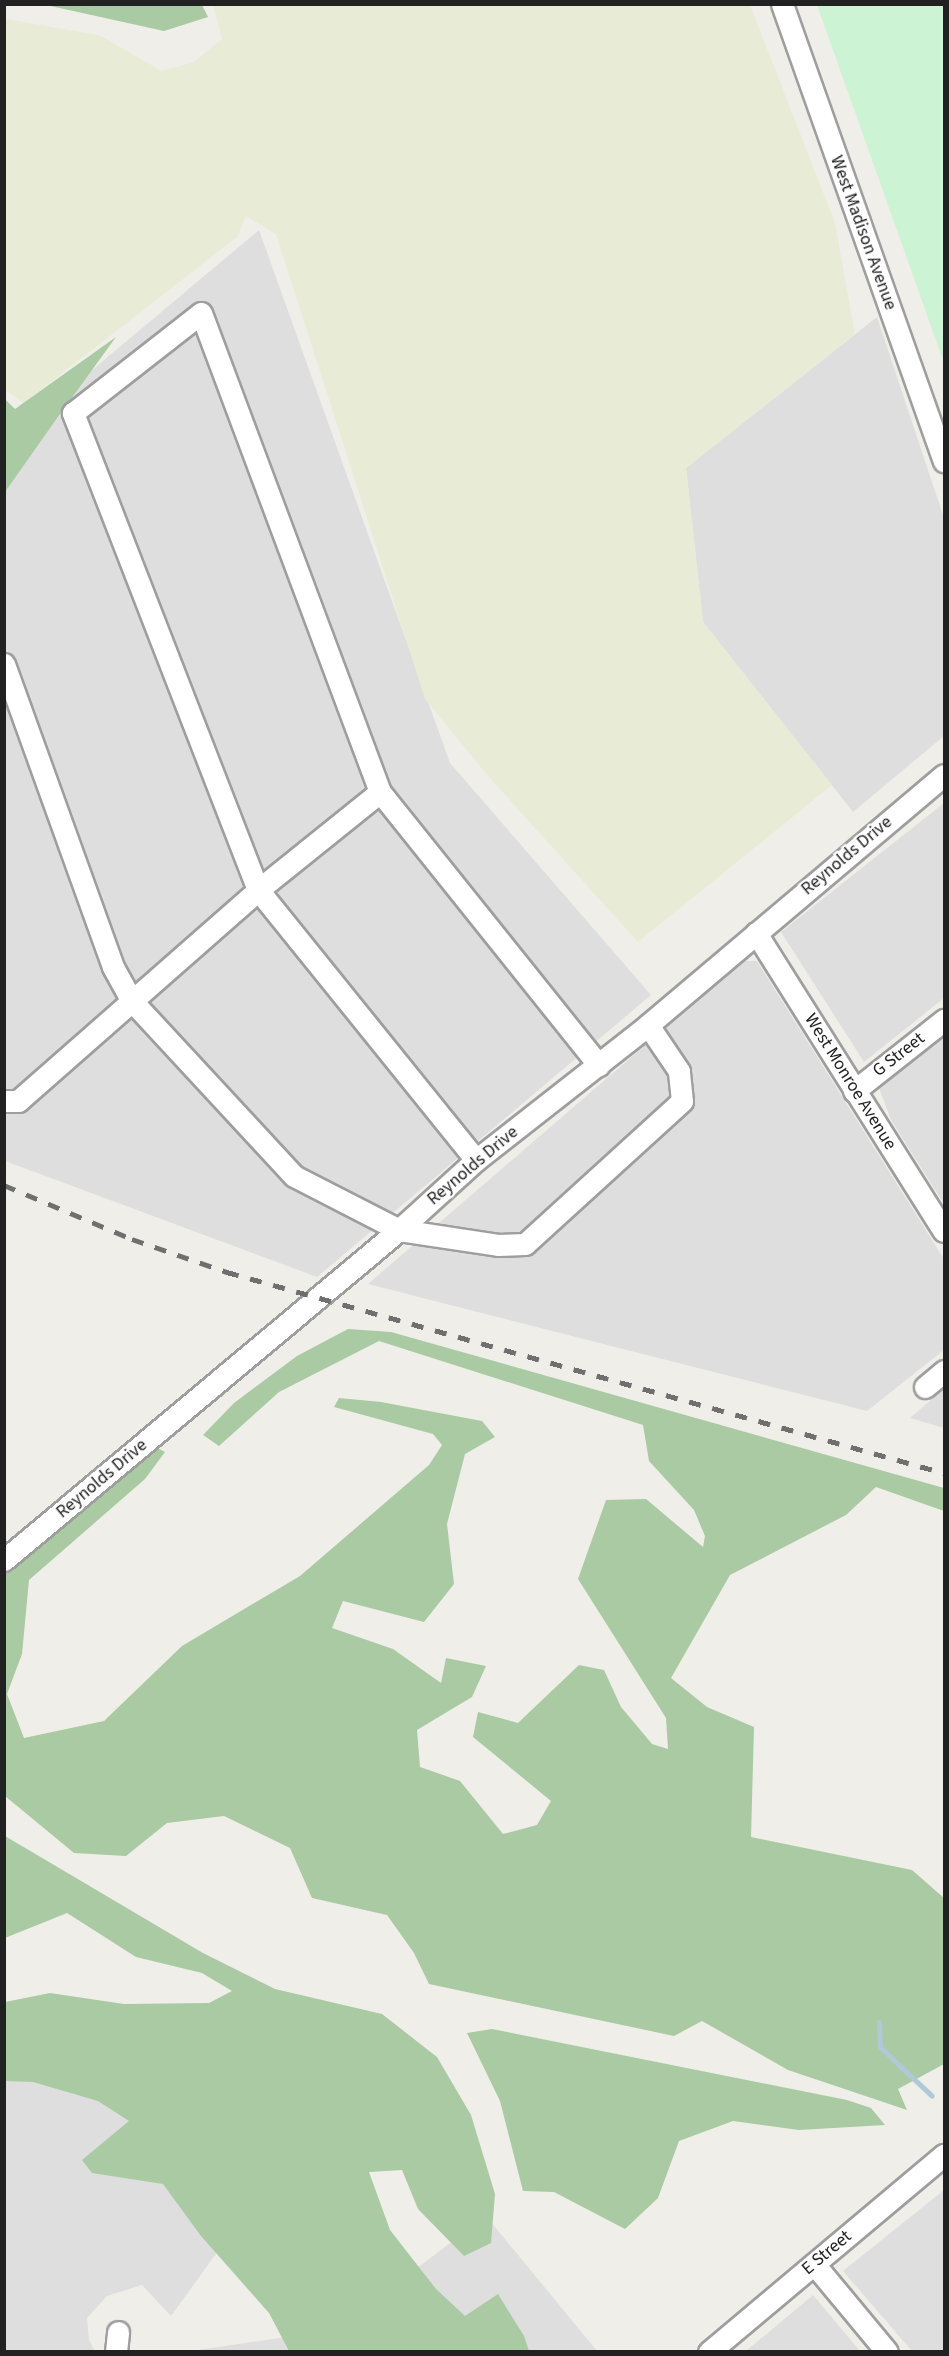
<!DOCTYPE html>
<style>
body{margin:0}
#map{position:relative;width:949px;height:2356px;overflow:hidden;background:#f0eee8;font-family:"Source Sans 3",sans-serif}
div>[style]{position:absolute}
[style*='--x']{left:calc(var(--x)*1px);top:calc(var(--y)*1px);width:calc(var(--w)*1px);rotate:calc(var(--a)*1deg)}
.residential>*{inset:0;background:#dedede}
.farmland>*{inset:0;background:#e8ecd6}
.forest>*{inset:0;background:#a9caa3}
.park>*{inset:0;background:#ccf3d4}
.stream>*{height:5px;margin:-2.5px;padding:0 2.5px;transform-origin:2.5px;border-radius:2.5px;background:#afc9d8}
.roads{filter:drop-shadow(2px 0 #9e9e9e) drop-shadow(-2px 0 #9e9e9e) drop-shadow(0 2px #9e9e9e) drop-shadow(0 -2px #9e9e9e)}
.minor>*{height:21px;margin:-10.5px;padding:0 10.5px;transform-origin:10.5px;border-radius:10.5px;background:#fff}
.rail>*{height:4.5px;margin-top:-2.25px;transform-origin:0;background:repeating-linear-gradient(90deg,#6f6f6f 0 12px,transparent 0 24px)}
span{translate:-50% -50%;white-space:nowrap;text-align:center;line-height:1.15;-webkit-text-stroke:4.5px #fff;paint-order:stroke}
.street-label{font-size:18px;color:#212121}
.frame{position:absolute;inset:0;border:6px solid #212121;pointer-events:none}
</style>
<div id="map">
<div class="residential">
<i style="clip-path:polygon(259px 230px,450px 763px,651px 995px,317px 1277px,5px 1161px,4px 444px)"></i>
<i style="clip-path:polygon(877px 317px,944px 518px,944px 736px,853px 812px,703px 622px,686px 468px)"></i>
<i style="clip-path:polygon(944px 803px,944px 998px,864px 1062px,781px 932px)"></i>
<i style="clip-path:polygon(743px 961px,757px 961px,944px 1259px,944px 1350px,867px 1411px,368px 1284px)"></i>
<i style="clip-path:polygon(944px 1032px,944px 1204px,891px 1120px,879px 1088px,880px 1081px)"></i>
<i style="clip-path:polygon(944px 1389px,944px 1428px,910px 1418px)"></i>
<i style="clip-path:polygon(5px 2040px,92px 2053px,234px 2229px,171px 2316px,142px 2285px,107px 2296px,87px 2318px,89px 2340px,95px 2351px,5px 2352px)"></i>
<i style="clip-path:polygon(944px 2190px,944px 2351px,912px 2351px,843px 2271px)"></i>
<i style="clip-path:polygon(486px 2216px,597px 2351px,184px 2352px,335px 2330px)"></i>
<i style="clip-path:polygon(813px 2295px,860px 2351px,746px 2351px)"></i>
</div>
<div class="farmland">
<i style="clip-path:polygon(213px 5px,750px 5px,835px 223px,855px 334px,686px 468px,703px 622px,832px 785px,638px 942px,488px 776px,425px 699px,276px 234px,246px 216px,237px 237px,24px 403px,5px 390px,5px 19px,99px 35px,162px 71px,194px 62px,222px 39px)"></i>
</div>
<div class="forest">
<i style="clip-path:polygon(46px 5px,202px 5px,208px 17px,164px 31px)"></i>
<i style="clip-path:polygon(116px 337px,55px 421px,5px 492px,5px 399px,15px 409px)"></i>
<i style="clip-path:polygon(348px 1329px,391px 1332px,944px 1488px,944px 1511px,876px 1487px,846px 1515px,730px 1575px,671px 1678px,707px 1707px,754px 1727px,751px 1837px,912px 1870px,944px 1898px,944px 2064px,898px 2089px,907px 2110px,788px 2070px,702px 2021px,674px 2036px,429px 1984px,414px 1953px,387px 1915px,312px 1898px,290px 1848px,224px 1816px,167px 1823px,126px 1856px,74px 1853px,5px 1796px,4px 1571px,154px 1446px,165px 1452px,145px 1479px,29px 1580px,22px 1654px,7px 1694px,24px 1738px,104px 1721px,182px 1646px,300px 1576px,429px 1465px,442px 1445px,433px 1434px,334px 1407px,339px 1398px,381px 1402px,482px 1421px,495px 1437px,465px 1454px,447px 1524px,454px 1584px,424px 1622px,343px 1601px,332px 1628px,393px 1649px,441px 1683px,446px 1658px,486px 1666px,472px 1697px,417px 1730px,420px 1767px,460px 1781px,503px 1834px,537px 1825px,551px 1801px,473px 1737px,478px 1712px,518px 1723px,579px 1665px,604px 1670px,621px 1707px,652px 1744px,668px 1749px,666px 1718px,578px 1579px,606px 1500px,646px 1499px,703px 1547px,705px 1536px,694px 1510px,649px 1461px,643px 1425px,379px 1341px,279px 1392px,219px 1446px,203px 1435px,234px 1403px,297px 1356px)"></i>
<i style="clip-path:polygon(5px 1836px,203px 1953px,275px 1989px,382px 2014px,437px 2057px,471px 2115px,495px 2194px,491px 2243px,464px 2256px,418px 2209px,402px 2170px,369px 2172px,390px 2230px,436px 2289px,465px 2316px,498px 2294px,524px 2336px,529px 2351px,289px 2351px,269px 2313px,201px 2236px,163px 2184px,92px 2173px,82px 2160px,129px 2121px,98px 2101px,33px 2082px,5px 2081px,5px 2002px,50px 1993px,124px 2004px,209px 2003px,232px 1991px,202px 1973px,136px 1957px,67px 1913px,5px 1938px)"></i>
<i style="clip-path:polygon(492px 2029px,847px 2100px,871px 2108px,885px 2125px,799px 2130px,733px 2121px,679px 2141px,658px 2198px,625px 2229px,554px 2192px,523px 2191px,500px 2101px,467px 2033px)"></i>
</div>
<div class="park">
<i style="clip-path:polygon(817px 5px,944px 5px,944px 363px)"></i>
</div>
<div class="stream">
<i style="--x:879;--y:2022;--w:25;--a:88"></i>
<i style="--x:880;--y:2047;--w:71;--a:43.3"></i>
</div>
<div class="roads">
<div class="minor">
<i style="--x:782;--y:4;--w:485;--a:70.5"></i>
<i style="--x:4;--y:664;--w:322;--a:70.2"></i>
<i style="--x:113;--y:967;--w:39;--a:61"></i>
<i style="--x:132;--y:1001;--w:238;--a:47.2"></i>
<i style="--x:294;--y:1176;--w:118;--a:27.2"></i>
<i style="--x:399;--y:1230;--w:100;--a:8.6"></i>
<i style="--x:498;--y:1245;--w:27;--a:-2"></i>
<i style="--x:525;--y:1244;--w:212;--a:-42.3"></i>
<i style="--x:682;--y:1101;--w:30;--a:-96"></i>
<i style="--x:679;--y:1071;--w:55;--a:-124"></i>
<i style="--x:756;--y:933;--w:352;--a:57.8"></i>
<i style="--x:854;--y:1091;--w:115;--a:-38.3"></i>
<i style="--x:4;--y:1101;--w:14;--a:0"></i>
<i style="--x:18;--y:1101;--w:320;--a:-41.3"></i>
<i style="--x:258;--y:890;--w:156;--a:-38.8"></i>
<i style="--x:476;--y:1160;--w:347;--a:-128.9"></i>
<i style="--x:258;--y:890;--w:512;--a:-111.2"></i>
<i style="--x:73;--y:413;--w:162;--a:-38"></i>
<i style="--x:201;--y:313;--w:511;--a:69.51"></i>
<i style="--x:380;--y:792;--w:350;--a:51.3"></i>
<i style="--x:925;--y:1387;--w:25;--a:-40"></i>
<i style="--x:4;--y:1560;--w:515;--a:-39.88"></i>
<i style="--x:399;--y:1230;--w:104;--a:-42.3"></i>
<i style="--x:476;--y:1160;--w:219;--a:-38.1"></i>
<i style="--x:648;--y:1025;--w:387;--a:-40.2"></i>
<i style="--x:814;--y:2264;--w:114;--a:50.3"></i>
<i style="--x:116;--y:2352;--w:20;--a:-84"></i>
<i style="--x:709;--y:2352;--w:307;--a:-40"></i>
</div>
</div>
<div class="rail">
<i style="--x:4;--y:1185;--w:139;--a:22.9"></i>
<i style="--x:132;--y:1239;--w:101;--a:19.2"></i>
<i style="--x:227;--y:1272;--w:745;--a:15.66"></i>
</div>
<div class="street-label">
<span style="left:863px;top:233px;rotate:70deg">West Madison Avenue</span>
<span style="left:847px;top:856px;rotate:-40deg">Reynolds Drive</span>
<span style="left:899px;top:1055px;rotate:-38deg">G Street</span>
<span style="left:850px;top:1082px;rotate:58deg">West Monroe Avenue</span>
<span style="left:473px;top:1166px;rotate:-40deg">Reynolds Drive</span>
<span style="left:102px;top:1479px;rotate:-40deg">Reynolds Drive</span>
<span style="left:827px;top:2253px;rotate:-40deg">E Street</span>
</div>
<div class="frame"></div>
</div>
